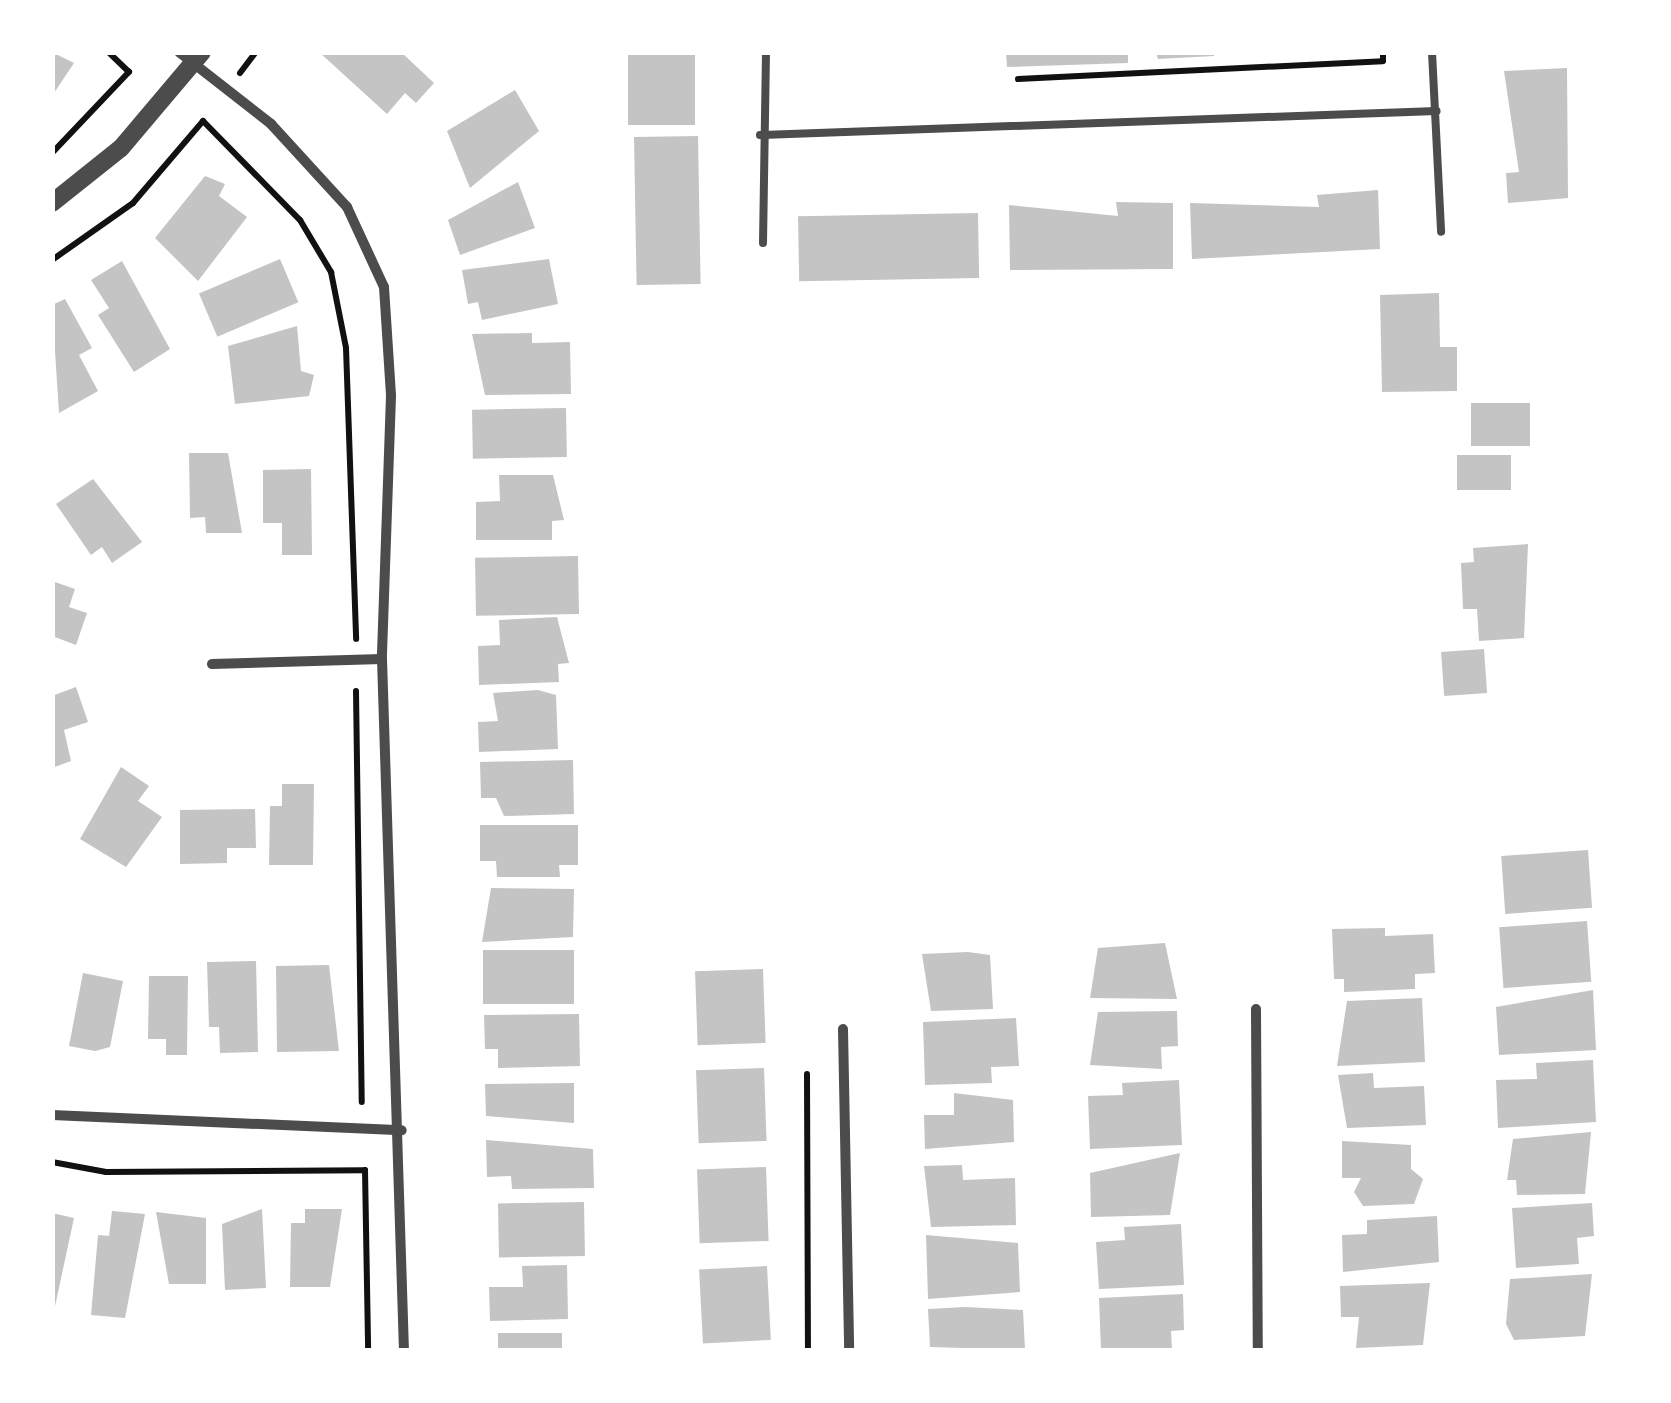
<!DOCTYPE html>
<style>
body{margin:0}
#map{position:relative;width:1671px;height:1403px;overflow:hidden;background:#fff;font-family:"DM Sans",sans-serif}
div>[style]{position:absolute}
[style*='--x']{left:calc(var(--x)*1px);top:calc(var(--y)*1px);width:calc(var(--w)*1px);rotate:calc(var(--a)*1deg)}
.building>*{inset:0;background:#c4c4c4;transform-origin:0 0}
.path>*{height:6px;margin:-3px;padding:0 3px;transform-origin:3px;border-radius:3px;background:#111}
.service>*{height:8px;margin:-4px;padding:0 4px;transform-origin:4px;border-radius:4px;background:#4c4c4c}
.minor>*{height:10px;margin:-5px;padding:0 5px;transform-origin:5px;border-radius:5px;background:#4c4c4c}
.tertiary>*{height:18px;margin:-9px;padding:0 9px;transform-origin:9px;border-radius:9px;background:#4c4c4c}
span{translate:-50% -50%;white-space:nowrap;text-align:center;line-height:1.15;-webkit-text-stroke:10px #fff;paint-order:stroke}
.frame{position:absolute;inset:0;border:55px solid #fff;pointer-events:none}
</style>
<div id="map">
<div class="building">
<i style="clip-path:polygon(52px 52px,74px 63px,52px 96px)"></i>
<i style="clip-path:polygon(319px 52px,401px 52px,434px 83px,416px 103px,405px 93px,387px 114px)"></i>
<i style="left:628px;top:52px;width:67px;height:73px"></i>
<i style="clip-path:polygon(1006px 52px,1128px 52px,1128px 63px,1007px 67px)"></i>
<i style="clip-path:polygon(1156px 52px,1214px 52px,1214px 56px,1158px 59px)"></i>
<i style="clip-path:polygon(1567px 68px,1568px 198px,1508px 203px,1506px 173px,1519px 172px,1504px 71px)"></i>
<i style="clip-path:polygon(515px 90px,539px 131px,470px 188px,447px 131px)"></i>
<i style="left:698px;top:136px;width:148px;height:64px;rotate:89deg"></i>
<i style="clip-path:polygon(205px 176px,225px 184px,219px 196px,247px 217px,198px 281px,155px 238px)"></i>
<i style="clip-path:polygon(518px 182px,535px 228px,460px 255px,448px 220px)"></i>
<i style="clip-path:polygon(1378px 190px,1380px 249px,1192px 259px,1190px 203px,1319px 207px,1317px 195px)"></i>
<i style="clip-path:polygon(1116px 202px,1173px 203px,1173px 269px,1010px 270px,1009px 205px,1118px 216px)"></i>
<i style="left:978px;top:213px;width:65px;height:180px;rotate:89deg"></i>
<i style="left:280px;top:259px;width:47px;height:88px;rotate:67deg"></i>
<i style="clip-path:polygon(549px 259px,558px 304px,482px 320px,478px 302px,468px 304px,462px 270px)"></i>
<i style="clip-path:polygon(122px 261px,170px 349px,134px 372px,98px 315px,109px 308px,91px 280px)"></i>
<i style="clip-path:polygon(1439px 293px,1440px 347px,1457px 347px,1457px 391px,1382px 392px,1380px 295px)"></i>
<i style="clip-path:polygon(65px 299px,92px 348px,79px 355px,98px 391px,59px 413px,52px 305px)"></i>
<i style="clip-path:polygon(297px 326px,301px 371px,314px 375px,309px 396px,235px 404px,228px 346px)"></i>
<i style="clip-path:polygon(532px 333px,532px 343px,570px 342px,571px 394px,485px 395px,472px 334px)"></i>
<i style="left:1530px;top:403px;width:43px;height:59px;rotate:90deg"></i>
<i style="left:566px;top:408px;width:49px;height:94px;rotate:89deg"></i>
<i style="clip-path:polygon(189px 453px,228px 453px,242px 533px,206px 533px,205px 517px,190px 518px)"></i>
<i style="left:1457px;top:455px;width:54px;height:35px"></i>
<i style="clip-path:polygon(311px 469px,312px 555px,282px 555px,282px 523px,263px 523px,263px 470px)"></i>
<i style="clip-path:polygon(499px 475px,553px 475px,564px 520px,552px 521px,552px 540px,476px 540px,476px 502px,500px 501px)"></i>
<i style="clip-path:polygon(93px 479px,142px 542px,112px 563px,102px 547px,91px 555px,56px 504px)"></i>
<i style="clip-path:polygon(1528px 544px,1524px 638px,1479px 641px,1477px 609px,1463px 609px,1461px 563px,1474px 562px,1473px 548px)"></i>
<i style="left:578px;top:556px;width:58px;height:103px;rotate:89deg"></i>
<i style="clip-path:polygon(52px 581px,75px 589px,69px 607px,87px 613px,76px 645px,52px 636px)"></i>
<i style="clip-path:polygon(557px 617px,569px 663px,558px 664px,559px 682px,479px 685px,478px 646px,500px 645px,499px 620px)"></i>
<i style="left:1484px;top:649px;width:44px;height:43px;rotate:86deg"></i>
<i style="clip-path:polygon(76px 687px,88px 722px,64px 730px,71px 761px,52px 768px,52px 696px)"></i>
<i style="clip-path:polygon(538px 690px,556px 695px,558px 749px,479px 752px,478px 722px,498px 721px,493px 693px)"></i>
<i style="clip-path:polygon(573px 760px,574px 814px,504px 816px,496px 798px,481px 798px,480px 762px)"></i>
<i style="clip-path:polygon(121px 767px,149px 786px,138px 801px,162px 817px,126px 867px,80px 839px)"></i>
<i style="clip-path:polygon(282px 784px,314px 784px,313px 865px,269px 865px,270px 806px,282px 806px)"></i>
<i style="clip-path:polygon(255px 809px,256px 848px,227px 848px,227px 863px,180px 864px,180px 810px)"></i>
<i style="clip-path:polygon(480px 825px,578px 825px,578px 865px,559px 865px,560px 877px,497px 877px,496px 861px,480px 861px)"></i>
<i style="left:1588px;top:850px;width:58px;height:87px;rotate:86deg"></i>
<i style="clip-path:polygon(491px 888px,574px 889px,573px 937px,482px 942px)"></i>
<i style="left:1587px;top:921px;width:61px;height:88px;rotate:86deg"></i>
<i style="clip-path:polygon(1385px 928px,1385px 936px,1433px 934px,1435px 973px,1415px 974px,1415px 989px,1344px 992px,1344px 979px,1334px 979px,1332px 929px)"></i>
<i style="clip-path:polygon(1165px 943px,1177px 999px,1090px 998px,1098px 948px)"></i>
<i style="left:483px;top:950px;width:91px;height:54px"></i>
<i style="clip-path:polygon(968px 952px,990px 955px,993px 1009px,931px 1011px,922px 954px)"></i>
<i style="clip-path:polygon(256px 961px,258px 1052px,220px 1053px,219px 1027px,209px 1027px,207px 962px)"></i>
<i style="clip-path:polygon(329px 965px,339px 1051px,277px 1052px,276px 966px)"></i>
<i style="left:763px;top:969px;width:74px;height:68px;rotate:88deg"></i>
<i style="clip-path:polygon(83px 973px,123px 981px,110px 1047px,95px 1051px,69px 1046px)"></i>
<i style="clip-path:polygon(149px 976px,188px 976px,187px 1055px,166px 1055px,166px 1039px,148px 1039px)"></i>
<i style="clip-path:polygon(1593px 990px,1596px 1050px,1499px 1055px,1496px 1007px)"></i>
<i style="clip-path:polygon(1422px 998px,1425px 1062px,1337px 1066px,1347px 1001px)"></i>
<i style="clip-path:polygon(1177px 1011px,1178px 1046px,1161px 1047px,1162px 1069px,1090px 1065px,1098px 1012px)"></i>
<i style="clip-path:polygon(579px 1014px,580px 1066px,498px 1068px,498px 1049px,485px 1049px,484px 1015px)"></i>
<i style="clip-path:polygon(1016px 1018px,1019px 1066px,991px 1067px,992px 1083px,925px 1085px,923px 1022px)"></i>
<i style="clip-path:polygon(1593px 1060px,1596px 1122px,1498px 1128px,1496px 1080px,1537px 1079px,1536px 1063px)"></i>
<i style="left:764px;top:1068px;width:73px;height:68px;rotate:88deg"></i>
<i style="clip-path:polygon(1373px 1073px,1374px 1088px,1424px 1086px,1426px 1125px,1347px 1128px,1338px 1075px)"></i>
<i style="clip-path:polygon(1179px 1080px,1182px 1145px,1090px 1149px,1088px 1096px,1123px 1095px,1122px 1083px)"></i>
<i style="clip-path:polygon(574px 1083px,574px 1123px,486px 1116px,485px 1084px)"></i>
<i style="clip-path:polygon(954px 1093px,1013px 1100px,1014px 1142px,925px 1149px,924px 1115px,954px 1115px)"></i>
<i style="clip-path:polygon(1591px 1132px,1585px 1194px,1517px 1195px,1516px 1180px,1507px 1180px,1513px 1139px)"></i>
<i style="clip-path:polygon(486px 1140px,593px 1149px,594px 1188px,512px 1189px,511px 1176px,487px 1177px)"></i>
<i style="clip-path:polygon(1342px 1141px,1411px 1145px,1411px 1169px,1423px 1179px,1414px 1204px,1363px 1206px,1354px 1192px,1361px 1178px,1342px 1178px)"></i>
<i style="clip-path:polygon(1180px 1153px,1170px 1215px,1091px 1217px,1090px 1173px)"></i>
<i style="clip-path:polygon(962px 1165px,963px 1180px,1015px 1178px,1016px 1225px,931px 1227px,924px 1166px)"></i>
<i style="left:766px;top:1167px;width:74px;height:69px;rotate:88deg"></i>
<i style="left:584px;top:1202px;width:54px;height:86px;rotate:89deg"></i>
<i style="clip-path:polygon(1592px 1203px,1594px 1236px,1577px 1238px,1579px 1264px,1516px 1268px,1512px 1208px)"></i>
<i style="clip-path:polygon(262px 1209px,266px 1288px,225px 1290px,222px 1224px)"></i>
<i style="clip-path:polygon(305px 1209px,342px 1209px,330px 1287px,290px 1287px,291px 1223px,305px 1223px)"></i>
<i style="clip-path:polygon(112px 1211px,145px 1214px,125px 1318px,91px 1315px,98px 1235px,109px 1236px)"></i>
<i style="clip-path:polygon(156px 1212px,206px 1218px,206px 1284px,169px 1284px)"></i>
<i style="clip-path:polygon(52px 1213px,74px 1218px,54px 1311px,52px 1311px)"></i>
<i style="clip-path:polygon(1437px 1216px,1439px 1262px,1343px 1272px,1342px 1235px,1367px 1234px,1367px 1220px)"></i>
<i style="clip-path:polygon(1181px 1224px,1184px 1285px,1099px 1289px,1096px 1242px,1125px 1240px,1124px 1227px)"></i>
<i style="clip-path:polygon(926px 1235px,1018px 1243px,1020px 1292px,928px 1299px)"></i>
<i style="clip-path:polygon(567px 1265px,568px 1319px,490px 1321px,489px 1287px,523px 1287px,522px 1266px)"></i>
<i style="left:767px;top:1266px;width:74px;height:68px;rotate:87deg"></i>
<i style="clip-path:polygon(1592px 1274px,1585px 1336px,1514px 1340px,1506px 1324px,1510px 1279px)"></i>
<i style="clip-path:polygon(1430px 1283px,1423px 1345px,1356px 1348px,1359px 1317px,1341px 1317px,1340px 1286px)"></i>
<i style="clip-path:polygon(1183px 1294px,1184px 1330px,1171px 1331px,1172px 1350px,1101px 1350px,1099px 1298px)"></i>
<i style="clip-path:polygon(965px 1307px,1023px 1310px,1025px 1350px,930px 1347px,928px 1309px)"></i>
<i style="left:562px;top:1333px;width:17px;height:64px;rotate:90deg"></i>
</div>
<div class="path">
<i style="--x:240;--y:73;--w:26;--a:-53"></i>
<i style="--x:1018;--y:79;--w:365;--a:-2.8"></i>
<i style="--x:1383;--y:61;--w:9;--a:-90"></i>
<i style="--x:52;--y:153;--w:112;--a:-46.5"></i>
<i style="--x:129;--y:72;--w:29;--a:-136"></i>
<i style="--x:52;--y:260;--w:99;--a:-35.1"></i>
<i style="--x:133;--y:203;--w:108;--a:-49.5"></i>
<i style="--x:203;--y:121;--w:139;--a:45.6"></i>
<i style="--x:300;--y:220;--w:61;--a:59.2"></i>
<i style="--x:331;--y:272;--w:77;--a:78.8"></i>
<i style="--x:346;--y:348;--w:291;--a:88"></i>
<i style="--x:356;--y:691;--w:411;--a:89.2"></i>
<i style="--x:807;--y:1074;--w:276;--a:89.8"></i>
<i style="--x:52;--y:1162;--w:55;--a:10.5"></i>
<i style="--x:106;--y:1172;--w:259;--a:-0.4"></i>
<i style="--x:365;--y:1170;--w:180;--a:89"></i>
</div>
<div class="service">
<i style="--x:1432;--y:52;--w:180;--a:87.1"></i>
<i style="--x:760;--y:135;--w:677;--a:-2.03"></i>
<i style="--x:763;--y:243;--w:191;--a:-89.1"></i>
</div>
<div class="minor">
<i style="--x:179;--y:52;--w:117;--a:38"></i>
<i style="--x:271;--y:124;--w:113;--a:47.5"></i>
<i style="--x:347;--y:207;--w:88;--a:65.2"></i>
<i style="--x:384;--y:287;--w:109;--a:86.3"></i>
<i style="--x:391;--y:396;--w:263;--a:92"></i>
<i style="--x:382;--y:659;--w:691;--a:88.18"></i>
<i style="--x:212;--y:664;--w:170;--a:-1.7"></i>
<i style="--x:1256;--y:1009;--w:341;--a:89.7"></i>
<i style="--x:843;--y:1029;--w:321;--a:88.9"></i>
<i style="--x:52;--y:1115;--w:350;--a:2.5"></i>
</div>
<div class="tertiary">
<i style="--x:52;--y:203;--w:88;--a:-38.6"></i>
<i style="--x:121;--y:148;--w:126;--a:-49.8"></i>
</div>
<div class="frame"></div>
</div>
